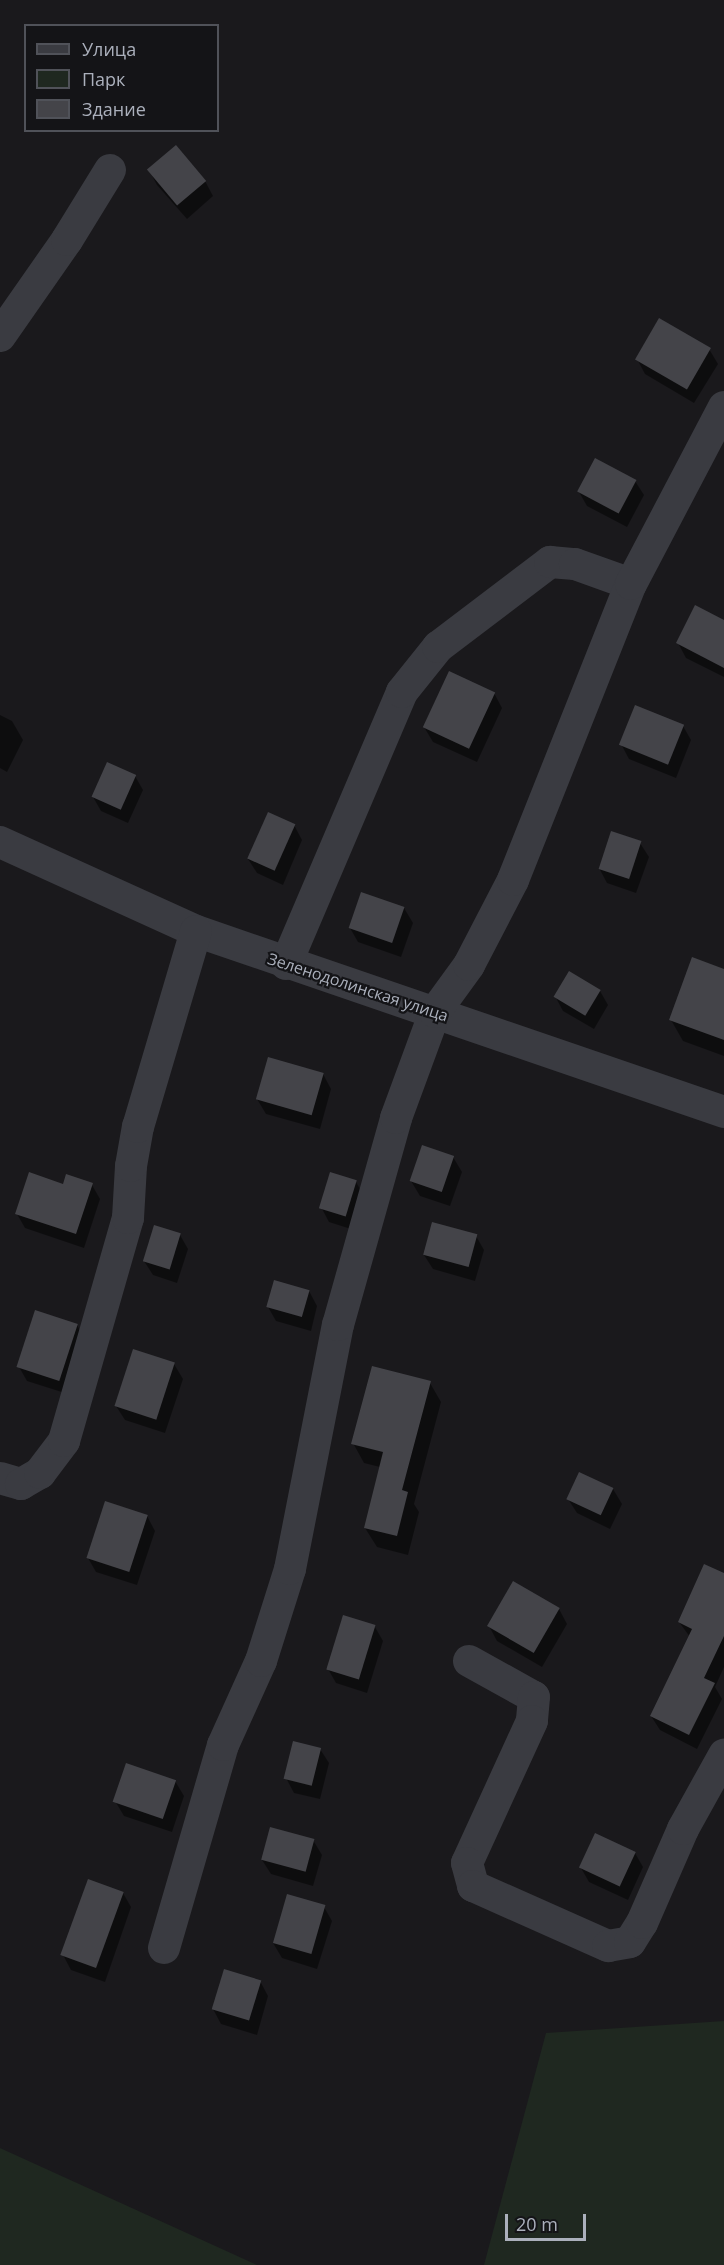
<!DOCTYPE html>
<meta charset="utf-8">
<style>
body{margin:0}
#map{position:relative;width:724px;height:2265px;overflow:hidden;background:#1a191c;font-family:"Open Sans",sans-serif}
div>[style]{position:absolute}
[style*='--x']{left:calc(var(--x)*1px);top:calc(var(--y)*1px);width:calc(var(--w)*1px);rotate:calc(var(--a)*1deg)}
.green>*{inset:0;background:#1f2820}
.shadow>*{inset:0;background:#0007}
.building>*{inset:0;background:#444449;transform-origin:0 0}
.street>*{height:32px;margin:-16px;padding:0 16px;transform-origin:16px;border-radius:16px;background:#3a3b41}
span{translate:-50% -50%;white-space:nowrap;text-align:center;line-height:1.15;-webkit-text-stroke:4.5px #141417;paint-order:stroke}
.street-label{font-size:16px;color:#abb0bc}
.legend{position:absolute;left:24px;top:24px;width:195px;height:108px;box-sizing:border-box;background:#141417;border:2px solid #505259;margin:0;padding:8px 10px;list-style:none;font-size:18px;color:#abb0bc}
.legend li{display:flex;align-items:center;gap:12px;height:30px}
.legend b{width:30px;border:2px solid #505259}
.scale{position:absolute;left:505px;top:2214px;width:81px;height:27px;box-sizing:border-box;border:3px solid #abb0bc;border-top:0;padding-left:8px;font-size:18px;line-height:21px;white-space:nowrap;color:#abb0bc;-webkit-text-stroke:4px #141417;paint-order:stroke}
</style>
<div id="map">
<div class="green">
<i style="clip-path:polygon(724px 2021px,724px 2265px,484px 2265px,546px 2033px)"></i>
<i style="clip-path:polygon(0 2148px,257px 2265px,0 2265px)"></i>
</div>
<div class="shadow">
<i style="clip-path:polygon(149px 170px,205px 181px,213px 196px,187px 219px,157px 185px)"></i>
<i style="clip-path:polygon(709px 349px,718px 364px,694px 403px,645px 374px,637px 359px)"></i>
<i style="clip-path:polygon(635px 481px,644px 495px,627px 527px,587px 506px,579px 492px)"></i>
<i style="clip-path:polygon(724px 621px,724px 677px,686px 658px,678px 643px)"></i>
<i style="clip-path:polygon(494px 693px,502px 708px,477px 762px,433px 742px,424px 727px)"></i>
<i style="clip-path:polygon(0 715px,12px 721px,23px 740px,7px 772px,0 768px)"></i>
<i style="clip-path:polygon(683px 726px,691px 740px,676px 778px,629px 759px,621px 744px)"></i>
<i style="clip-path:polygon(135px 776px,143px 790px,128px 823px,101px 811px,93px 797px)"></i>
<i style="clip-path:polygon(294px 825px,302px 840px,283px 885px,257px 873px,248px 859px)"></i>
<i style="clip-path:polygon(640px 843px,649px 857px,636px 893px,607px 883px,599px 868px)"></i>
<i style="clip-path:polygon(404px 908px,413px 923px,401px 957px,358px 942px,350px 928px)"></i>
<i style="clip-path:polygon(724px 971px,724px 1056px,683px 1041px,671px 1020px)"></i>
<i style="clip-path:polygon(600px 991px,608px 1005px,594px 1029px,563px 1011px,555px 996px)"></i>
<i style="clip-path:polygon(323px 1074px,331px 1089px,320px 1129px,266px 1114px,257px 1099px)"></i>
<i style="clip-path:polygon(453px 1157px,462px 1172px,450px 1206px,420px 1196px,411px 1181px)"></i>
<i style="clip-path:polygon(356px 1182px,364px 1196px,354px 1230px,329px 1222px,321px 1207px)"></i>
<i style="clip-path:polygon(64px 1185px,92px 1185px,100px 1199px,84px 1248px,25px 1228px,17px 1214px)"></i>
<i style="clip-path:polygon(180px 1235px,188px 1249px,177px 1283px,153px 1275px,144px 1261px)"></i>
<i style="clip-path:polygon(476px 1236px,484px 1250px,475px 1281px,433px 1269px,424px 1255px)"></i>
<i style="clip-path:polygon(309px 1291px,317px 1306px,311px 1331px,276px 1321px,268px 1307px)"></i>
<i style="clip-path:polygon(77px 1325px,85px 1340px,68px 1394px,27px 1381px,19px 1367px)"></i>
<i style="clip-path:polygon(174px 1364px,183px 1379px,165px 1433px,125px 1420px,116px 1406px)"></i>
<i style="clip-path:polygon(430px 1383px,441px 1402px,414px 1504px,419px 1512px,408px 1555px,377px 1547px,365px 1528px,380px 1467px,364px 1463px,353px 1443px)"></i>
<i style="clip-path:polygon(613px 1489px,622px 1504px,610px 1529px,577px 1513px,568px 1499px)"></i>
<i style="clip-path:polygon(147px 1516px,155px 1531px,137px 1585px,96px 1572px,88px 1558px)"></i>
<i style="clip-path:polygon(724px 1575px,724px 1667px,715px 1687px,722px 1699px,697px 1749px,660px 1730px,651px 1716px,690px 1637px,679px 1622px)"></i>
<i style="clip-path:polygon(559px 1609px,567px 1624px,542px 1667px,497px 1641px,489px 1626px)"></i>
<i style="clip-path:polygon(375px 1627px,383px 1641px,367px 1693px,336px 1683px,328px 1669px)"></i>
<i style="clip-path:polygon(320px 1749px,329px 1763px,320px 1799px,294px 1793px,286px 1778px)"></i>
<i style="clip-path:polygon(175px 1781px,184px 1796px,172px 1832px,124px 1816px,115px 1801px)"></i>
<i style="clip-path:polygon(313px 1840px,322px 1855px,313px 1886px,271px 1874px,262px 1860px)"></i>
<i style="clip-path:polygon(635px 1853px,643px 1867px,628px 1900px,589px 1882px,581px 1868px)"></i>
<i style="clip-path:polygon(123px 1893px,131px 1907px,105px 1982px,71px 1970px,63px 1955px)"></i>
<i style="clip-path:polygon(324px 1907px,332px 1921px,317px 1969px,282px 1958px,273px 1943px)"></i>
<i style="clip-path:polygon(260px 1981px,268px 1996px,257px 2035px,221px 2024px,213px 2009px)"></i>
</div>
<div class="building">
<i style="left:176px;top:145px;width:47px;height:38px;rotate:50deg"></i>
<i style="left:659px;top:318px;width:60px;height:48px;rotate:30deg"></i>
<i style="left:595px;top:458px;width:47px;height:38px;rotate:28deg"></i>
<i style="clip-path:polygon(695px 605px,724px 620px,724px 668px,676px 643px)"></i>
<i style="left:449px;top:671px;width:51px;height:62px;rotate:25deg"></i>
<i style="left:635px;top:705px;width:53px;height:43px;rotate:22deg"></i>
<i style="left:107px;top:762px;width:32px;height:38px;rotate:24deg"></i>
<i style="left:268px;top:812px;width:30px;height:51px;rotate:24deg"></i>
<i style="left:611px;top:831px;width:32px;height:40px;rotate:18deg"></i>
<i style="left:361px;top:892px;width:46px;height:38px;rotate:19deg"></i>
<i style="clip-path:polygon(692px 957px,724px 969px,724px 1040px,669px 1020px)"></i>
<i style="left:569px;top:971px;width:37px;height:30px;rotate:31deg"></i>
<i style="left:268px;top:1057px;width:58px;height:44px;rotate:16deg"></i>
<i style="left:422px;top:1145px;width:34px;height:38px;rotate:19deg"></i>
<i style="clip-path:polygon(29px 1172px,63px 1184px,66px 1174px,93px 1183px,76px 1234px,15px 1214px)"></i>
<i style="left:330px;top:1172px;width:28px;height:38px;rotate:17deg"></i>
<i style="left:432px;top:1222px;width:47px;height:34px;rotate:15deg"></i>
<i style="left:154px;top:1225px;width:28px;height:38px;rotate:17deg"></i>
<i style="left:274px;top:1280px;width:37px;height:28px;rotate:16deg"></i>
<i style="left:35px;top:1310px;width:45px;height:60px;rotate:18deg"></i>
<i style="left:133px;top:1349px;width:44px;height:60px;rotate:18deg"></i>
<i style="clip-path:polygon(372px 1366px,431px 1381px,402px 1490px,408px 1492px,397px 1536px,364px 1528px,383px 1452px,351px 1444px)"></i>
<i style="left:579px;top:1472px;width:38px;height:30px;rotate:25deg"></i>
<i style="left:105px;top:1501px;width:45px;height:60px;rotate:18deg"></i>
<i style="clip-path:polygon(704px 1564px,724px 1573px,724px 1636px,704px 1678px,715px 1683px,689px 1735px,650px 1716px,692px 1629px,678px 1622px)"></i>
<i style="left:513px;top:1581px;width:54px;height:52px;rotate:30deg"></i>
<i style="left:343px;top:1615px;width:34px;height:57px;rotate:17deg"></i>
<i style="left:293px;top:1741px;width:29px;height:39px;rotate:14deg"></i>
<i style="left:126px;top:1763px;width:53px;height:41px;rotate:19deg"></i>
<i style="left:270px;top:1827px;width:46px;height:34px;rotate:15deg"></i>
<i style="left:595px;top:1833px;width:45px;height:38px;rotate:25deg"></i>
<i style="left:88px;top:1879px;width:38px;height:81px;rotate:20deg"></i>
<i style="left:287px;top:1894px;width:40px;height:51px;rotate:16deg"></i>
<i style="left:224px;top:1969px;width:39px;height:42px;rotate:17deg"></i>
</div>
<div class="street">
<i style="--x:0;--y:336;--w:117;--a:-55.1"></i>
<i style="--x:67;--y:240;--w:82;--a:-58.4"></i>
<i style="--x:0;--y:842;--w:215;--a:24.4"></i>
<i style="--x:196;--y:931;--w:558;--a:18.92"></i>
<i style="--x:286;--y:964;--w:296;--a:-66.9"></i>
<i style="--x:402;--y:692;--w:58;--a:-51.3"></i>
<i style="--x:438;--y:647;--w:141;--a:-37.2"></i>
<i style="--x:550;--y:562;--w:25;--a:5"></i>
<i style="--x:575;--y:564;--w:59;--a:19.7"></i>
<i style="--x:0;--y:1478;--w:22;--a:16"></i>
<i style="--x:21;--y:1484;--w:22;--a:-30"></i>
<i style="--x:40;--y:1473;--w:40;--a:-53"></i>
<i style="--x:64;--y:1441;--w:232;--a:-74"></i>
<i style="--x:128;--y:1218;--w:52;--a:-86.7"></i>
<i style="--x:131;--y:1166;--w:40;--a:-80"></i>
<i style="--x:138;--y:1127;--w:204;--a:-73.5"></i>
<i style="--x:469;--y:1661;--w:74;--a:29"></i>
<i style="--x:534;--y:1697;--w:24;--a:95"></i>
<i style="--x:532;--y:1721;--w:156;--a:114.6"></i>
<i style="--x:467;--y:1863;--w:24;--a:75"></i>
<i style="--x:473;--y:1886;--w:148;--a:24"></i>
<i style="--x:608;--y:1946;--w:22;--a:-10"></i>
<i style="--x:630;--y:1942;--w:22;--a:-58"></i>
<i style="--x:642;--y:1923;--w:103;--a:-66.4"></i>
<i style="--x:683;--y:1829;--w:85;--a:-61"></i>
<i style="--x:164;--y:1948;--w:211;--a:-73.8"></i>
<i style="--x:223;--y:1745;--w:92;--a:-65.7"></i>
<i style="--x:261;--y:1661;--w:96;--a:-72.5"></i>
<i style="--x:290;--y:1569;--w:249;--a:-78.9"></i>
<i style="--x:338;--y:1325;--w:215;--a:-74.3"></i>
<i style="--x:396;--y:1118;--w:113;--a:-69.8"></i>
<i style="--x:435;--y:1012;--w:58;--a:-54.1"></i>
<i style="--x:469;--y:965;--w:96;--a:-62.6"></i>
<i style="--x:513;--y:880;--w:319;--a:-68.3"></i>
<i style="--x:631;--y:584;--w:200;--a:-62.3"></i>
</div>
<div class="street-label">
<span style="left:358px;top:987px;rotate:18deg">Зеленодолинская улица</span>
</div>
<ul class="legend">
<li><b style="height:8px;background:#3a3b41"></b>Улица</li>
<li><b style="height:16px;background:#1f2820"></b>Парк</li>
<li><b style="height:16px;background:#444449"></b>Здание</li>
</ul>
<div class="scale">20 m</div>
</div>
